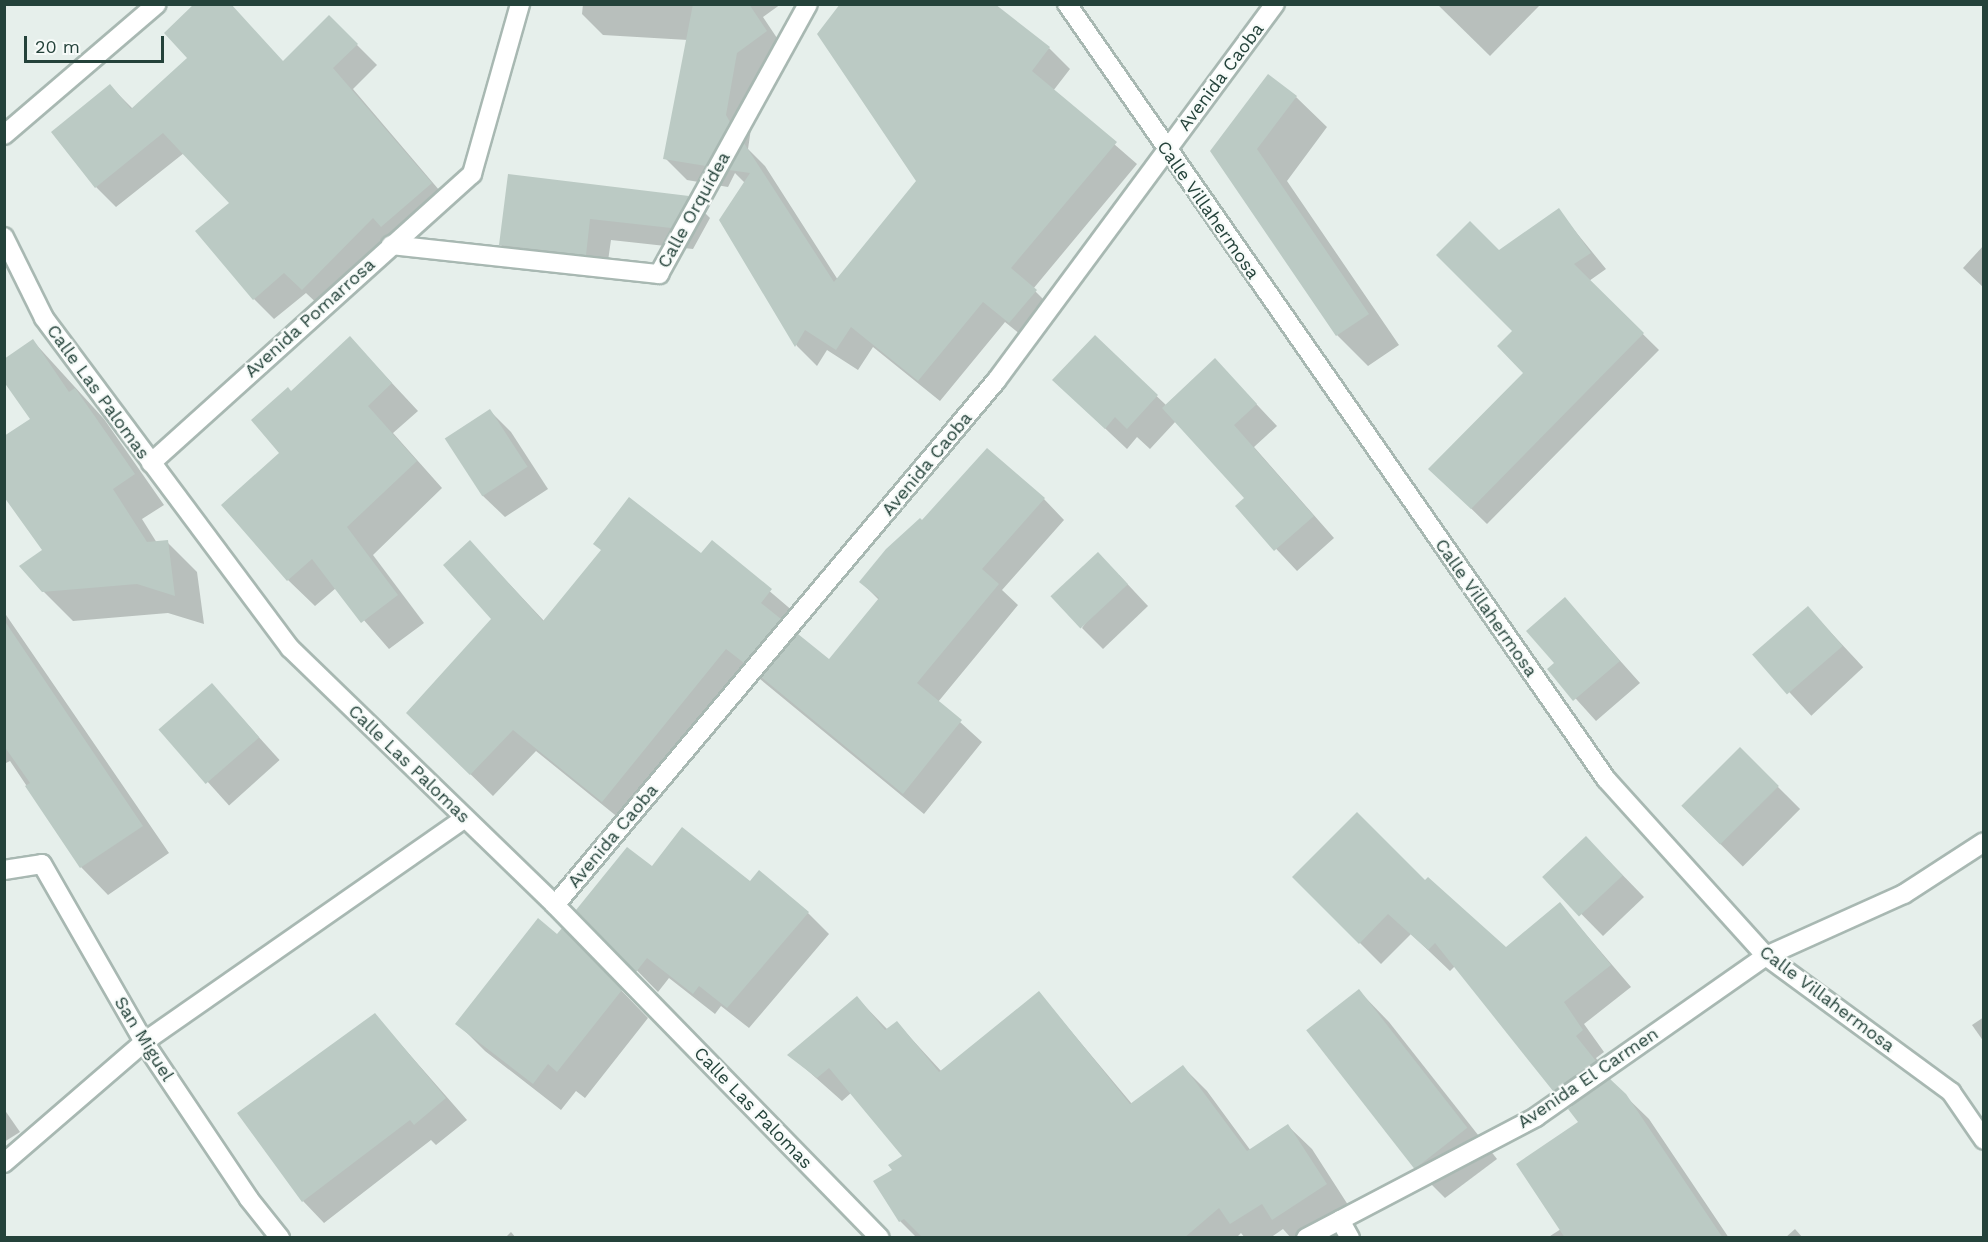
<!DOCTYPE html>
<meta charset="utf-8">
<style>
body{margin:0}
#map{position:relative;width:1988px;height:1242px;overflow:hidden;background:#e6efeb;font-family:"Work Sans",sans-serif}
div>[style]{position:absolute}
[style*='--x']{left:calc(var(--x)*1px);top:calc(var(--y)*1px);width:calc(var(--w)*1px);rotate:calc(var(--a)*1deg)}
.shadow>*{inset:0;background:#0003;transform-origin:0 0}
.building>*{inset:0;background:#bbcac4;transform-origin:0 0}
.roads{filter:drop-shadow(2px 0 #a8b8b2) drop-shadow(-2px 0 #a8b8b2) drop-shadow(0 2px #a8b8b2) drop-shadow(0 -2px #a8b8b2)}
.minor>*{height:18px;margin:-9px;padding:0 9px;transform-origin:9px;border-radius:9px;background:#fff}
span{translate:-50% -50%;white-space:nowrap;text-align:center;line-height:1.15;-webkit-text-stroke:4.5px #f7fbf9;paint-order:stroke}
.street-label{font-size:18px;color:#24423a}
.frame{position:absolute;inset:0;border:6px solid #24423a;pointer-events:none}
.scale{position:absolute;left:24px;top:36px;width:140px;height:27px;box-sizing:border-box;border:3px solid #24423a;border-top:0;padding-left:8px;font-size:18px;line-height:21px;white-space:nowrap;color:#24423a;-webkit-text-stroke:4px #f7fbf9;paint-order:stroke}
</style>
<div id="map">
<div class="shadow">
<i style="clip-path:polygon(583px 4px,781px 4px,763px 17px,787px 53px,759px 74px,748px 149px,765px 166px,838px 280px,1049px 48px,1070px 69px,1053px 91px,1137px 164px,1033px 289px,1057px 313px,1031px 343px,1005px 322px,940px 401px,873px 347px,858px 370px,827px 350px,817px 366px,797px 346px,721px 220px,745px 183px,735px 173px,728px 187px,687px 180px,665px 158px,688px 40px,603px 35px,582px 14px)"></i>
<i style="clip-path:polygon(1437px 4px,1541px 4px,1490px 56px)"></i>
<i style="clip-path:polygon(329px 17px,377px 65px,353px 89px,451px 204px,324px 310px,306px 293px,274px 319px,254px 299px,231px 203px,184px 153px,116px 207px,96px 187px,110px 86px,133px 109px,284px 62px)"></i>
<i style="clip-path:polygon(1296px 97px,1327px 127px,1287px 181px,1399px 345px,1368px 366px,1337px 335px,1212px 151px)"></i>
<i style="clip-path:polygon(509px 175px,689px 197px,710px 218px,693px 249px,611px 240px,606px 275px,522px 266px,501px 245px)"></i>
<i style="clip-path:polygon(1558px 210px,1606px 269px,1589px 281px,1659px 350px,1487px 524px,1446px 484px,1525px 373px,1499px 252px)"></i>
<i style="clip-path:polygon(1984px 245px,1984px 288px,1963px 268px)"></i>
<i style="clip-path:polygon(350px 338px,418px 411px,393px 433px,442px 488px,373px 555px,424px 623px,389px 649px,336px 588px,315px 606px,288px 580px,282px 454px,291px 393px)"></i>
<i style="clip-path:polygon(1095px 338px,1166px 405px,1215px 360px,1277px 426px,1254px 447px,1334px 538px,1297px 571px,1237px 507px,1247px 498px,1176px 421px,1150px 449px,1137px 437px,1127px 449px,1076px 401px)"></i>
<i style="clip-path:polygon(33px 341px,104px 419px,164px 505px,142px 519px,157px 543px,167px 542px,197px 572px,204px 624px,168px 613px,73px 621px,43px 591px,44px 550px,32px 419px)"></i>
<i style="clip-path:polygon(490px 411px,511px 432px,548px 489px,505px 517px,483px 496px)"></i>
<i style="clip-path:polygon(1044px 499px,1064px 520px,1002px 590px,1018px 605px,938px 702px,982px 742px,924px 814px,749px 670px,625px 823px,536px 751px,493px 796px,430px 735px,493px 619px,470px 542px,545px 622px,702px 555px,712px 542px,794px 612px,784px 624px,829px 661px,879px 600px,861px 582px,922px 522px)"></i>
<i style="clip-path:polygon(1119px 575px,1148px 606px,1103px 649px,1082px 628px)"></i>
<i style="clip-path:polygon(1565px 599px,1640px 683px,1596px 721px,1549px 669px,1556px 663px)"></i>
<i style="left:1808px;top:608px;width:81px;height:71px;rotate:47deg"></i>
<i style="clip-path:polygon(4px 612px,169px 853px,108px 895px,81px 867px,10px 761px,4px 764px)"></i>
<i style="left:212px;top:685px;width:101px;height:68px;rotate:48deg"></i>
<i style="left:1740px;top:749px;width:85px;height:81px;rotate:45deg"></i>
<i style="clip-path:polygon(1607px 859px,1644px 897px,1603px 936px,1546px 878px)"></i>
<i style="clip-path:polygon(652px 868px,751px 883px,808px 913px,829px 934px,749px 1028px,721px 1006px,715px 1014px,669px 978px,658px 992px,578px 910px)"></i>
<i style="clip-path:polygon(1294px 877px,1426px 882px,1506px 949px,1560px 904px,1631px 987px,1584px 1024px,1604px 1052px,1596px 1058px,1614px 1085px,1649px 1119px,1729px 1238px,1547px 1238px,1561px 1229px,1581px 1122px,1572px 1107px,1455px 966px,1450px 971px,1411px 934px,1381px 964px)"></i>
<i style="clip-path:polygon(557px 936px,589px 957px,648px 1018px,585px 1098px,576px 1091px,561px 1110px,485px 1051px,457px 1023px)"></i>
<i style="clip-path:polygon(1359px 991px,1389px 1022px,1497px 1159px,1445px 1198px,1415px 1168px)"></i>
<i style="clip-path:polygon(1039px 993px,1132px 1104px,1183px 1067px,1207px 1091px,1251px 1151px,1288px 1126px,1312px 1149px,1350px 1208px,1306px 1238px,1291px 1238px,1283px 1229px,1270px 1238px,1245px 1238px,1241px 1233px,1236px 1238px,917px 1238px,900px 1221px,894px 1171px,904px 1156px,852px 1092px,842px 1101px,790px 1055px,857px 998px,888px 1030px,897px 1023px,942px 1072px)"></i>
<i style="clip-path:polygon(375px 1015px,467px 1120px,436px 1145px,431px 1140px,324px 1223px,303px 1201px,239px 1113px)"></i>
<i style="clip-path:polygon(1984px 1017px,1984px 1042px,1972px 1025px)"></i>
<i style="clip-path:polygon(4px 1109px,20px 1132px,4px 1142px)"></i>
<i style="clip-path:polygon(1795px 1229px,1803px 1238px,1785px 1238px)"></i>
<i style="clip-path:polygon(511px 1232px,516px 1238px,505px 1238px)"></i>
</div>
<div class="building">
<i style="clip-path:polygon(194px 4px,231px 4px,283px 61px,329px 15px,358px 44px,333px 68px,432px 183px,381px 227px,373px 218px,302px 290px,284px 273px,253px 300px,195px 231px,229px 203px,163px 133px,95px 188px,51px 132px,110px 84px,131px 109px,187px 58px,164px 33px)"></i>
<i style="clip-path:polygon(693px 4px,749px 4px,767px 31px,737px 53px,726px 115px,730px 122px,706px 166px,663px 159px)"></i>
<i style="clip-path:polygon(840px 4px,995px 4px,1050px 47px,1032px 71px,1117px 142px,1011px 268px,1037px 290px,1009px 323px,983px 302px,918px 381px,851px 327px,836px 350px,805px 330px,795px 347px,719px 220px,750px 173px,729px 170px,744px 143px,834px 282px,916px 181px,817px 34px)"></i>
<i style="clip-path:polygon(1268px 74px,1297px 96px,1257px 149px,1369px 314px,1336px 336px,1210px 151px)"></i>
<i style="clip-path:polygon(508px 174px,689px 196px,671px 228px,590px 219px,586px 255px,499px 245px)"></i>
<i style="clip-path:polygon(1559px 208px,1591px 253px,1574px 264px,1644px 333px,1471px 509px,1428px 469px,1523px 373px,1497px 346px,1512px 331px,1436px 255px,1470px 221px,1499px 250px)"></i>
<i style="clip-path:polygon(1095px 335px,1158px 395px,1127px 429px,1115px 417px,1105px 429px,1052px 380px)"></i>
<i style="clip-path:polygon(350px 336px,392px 383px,368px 406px,417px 461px,347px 527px,398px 595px,361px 623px,312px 559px,287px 581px,221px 505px,279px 453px,251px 420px,288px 387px,291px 391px)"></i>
<i style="clip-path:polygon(33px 339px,69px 392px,75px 388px,135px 474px,113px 489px,147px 542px,168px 540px,175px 596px,137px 584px,42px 592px,19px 566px,42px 550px,4px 497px,4px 436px,30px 419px,4px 382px,4px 359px)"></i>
<i style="clip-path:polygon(1215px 358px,1257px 404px,1234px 425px,1314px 516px,1274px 551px,1235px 506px,1244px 498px,1162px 408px)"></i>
<i style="left:490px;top:409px;width:69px;height:54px;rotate:57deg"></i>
<i style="clip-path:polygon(987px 448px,1045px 498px,982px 569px,999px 584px,917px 683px,962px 720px,903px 794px,761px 677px,798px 634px,829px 659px,879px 598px,859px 582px,886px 549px,920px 518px,922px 520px)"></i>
<i style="clip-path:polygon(629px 497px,701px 553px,712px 540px,772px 589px,761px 603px,781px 619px,744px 663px,726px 649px,602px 802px,513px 730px,470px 775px,406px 713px,491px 619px,443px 565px,470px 540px,543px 621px,601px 550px,593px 544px)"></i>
<i style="left:1098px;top:552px;width:44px;height:65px;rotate:47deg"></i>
<i style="clip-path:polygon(1565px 597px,1620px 661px,1573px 701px,1547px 669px,1554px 663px,1526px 631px)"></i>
<i style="left:1808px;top:606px;width:53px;height:74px;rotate:49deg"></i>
<i style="clip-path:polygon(4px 620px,143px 826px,80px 868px,25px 786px,30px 783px,4px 746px)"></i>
<i style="left:212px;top:683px;width:72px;height:71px;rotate:49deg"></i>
<i style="left:1740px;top:747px;width:55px;height:83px;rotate:45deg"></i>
<i style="clip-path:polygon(1357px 812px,1425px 880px,1428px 877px,1506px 947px,1560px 902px,1611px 965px,1564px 1002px,1583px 1030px,1576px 1036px,1596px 1061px,1553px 1091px,1435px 943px,1428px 950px,1388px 914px,1359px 944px,1292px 877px)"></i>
<i style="clip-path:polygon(682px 827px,750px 881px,759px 870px,809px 912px,727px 1008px,699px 986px,693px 994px,647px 958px,636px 972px,576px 910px,627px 847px,652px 866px)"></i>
<i style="left:1586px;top:836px;width:54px;height:60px;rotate:47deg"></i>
<i style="clip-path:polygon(538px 918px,557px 934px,562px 928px,622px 990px,557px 1072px,548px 1064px,533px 1084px,455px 1024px)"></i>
<i style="left:1359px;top:989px;width:176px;height:67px;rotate:52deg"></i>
<i style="clip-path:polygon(1039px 991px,1130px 1104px,1183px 1065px,1247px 1151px,1288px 1124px,1327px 1184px,1272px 1220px,1262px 1204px,1230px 1224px,1219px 1208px,1184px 1238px,923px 1238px,904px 1219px,899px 1222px,873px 1181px,892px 1170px,888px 1165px,902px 1156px,829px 1068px,817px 1078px,787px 1055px,857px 996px,885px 1030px,897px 1021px,939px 1072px)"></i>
<i style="clip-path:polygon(375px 1013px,446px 1098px,414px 1125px,410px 1120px,302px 1202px,237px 1113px)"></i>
<i style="clip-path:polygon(1610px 1079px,1626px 1094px,1723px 1238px,1565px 1238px,1516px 1164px,1578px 1122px,1568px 1109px)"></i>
</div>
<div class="roads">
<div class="minor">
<i style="--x:1067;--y:4;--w:944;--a:55.18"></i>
<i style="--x:1606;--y:779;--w:239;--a:47.9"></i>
<i style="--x:1766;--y:956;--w:230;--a:36.3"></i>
<i style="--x:1951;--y:1092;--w:58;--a:55.5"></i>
<i style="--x:4;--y:135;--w:201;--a:-40.6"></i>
<i style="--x:4;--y:237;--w:90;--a:63.7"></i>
<i style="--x:44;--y:318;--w:412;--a:53.3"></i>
<i style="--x:290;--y:648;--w:369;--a:44.1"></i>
<i style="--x:555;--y:905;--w:465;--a:45.7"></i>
<i style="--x:391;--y:245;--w:270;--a:6.2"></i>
<i style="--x:659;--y:274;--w:308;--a:-61.1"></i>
<i style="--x:151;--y:463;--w:432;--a:-42"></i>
<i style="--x:472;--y:174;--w:177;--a:-74.2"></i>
<i style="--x:4;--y:870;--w:38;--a:-9"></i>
<i style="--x:42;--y:864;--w:205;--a:60.2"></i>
<i style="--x:144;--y:1042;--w:189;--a:56.2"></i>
<i style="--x:249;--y:1199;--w:50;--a:51.5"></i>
<i style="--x:555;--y:905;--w:685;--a:-49.92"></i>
<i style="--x:996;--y:381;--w:469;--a:-53.5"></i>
<i style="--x:4;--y:1163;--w:185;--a:-40.8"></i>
<i style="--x:144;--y:1042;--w:391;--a:-34.9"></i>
<i style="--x:1340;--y:1220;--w:21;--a:61"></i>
<i style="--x:1306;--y:1238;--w:260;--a:-27.7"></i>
<i style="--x:1536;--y:1117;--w:281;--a:-35"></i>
<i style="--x:1766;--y:956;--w:151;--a:-24.2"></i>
<i style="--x:1904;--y:894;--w:95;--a:-33"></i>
</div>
</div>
<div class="street-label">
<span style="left:1221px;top:77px;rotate:-53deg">Avenida Caoba</span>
<span style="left:694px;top:210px;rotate:-61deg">Calle Orquídea</span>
<span style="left:1208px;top:210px;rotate:55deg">Calle Villahermosa</span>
<span style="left:310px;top:318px;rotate:-42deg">Avenida Pomarrosa</span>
<span style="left:98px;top:392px;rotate:54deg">Calle Las Palomas</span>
<span style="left:927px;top:464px;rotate:-50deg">Avenida Caoba</span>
<span style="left:1486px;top:608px;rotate:55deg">Calle Villahermosa</span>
<span style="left:409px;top:764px;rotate:44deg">Calle Las Palomas</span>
<span style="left:613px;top:836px;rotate:-50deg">Avenida Caoba</span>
<span style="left:1827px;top:999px;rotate:37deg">Calle Villahermosa</span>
<span style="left:144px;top:1039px;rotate:58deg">San Miguel</span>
<span style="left:1588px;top:1078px;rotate:-34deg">Avenida El Carmen</span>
<span style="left:753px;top:1108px;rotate:46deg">Calle Las Palomas</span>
</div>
<div class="frame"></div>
<div class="scale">20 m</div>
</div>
